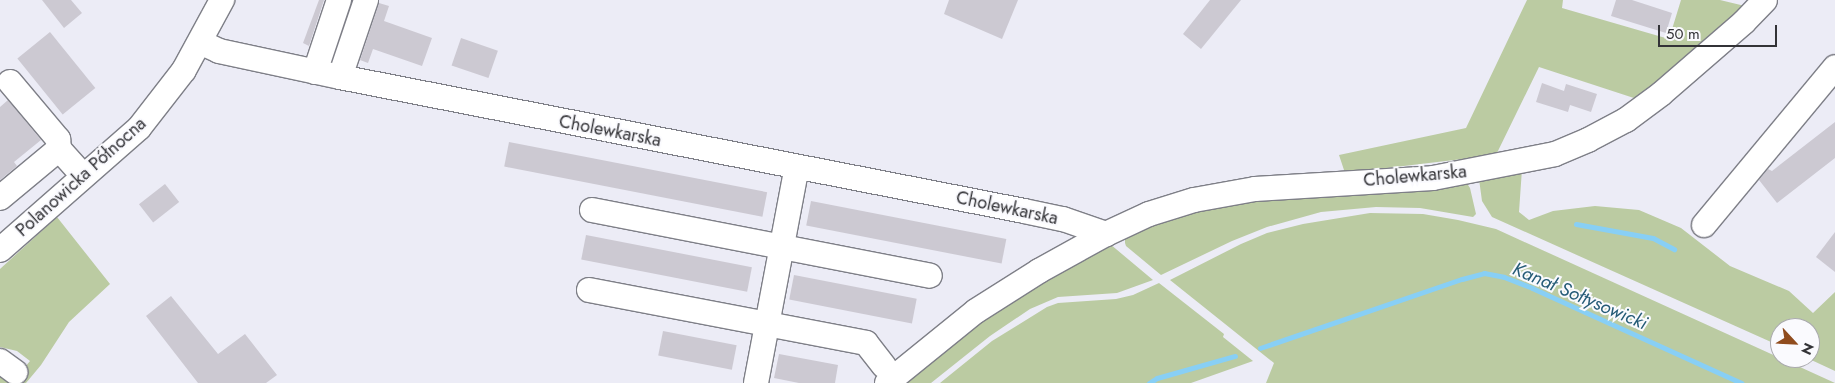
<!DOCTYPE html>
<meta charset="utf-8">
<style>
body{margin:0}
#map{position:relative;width:1835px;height:383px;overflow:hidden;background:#ececf6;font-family:Jost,sans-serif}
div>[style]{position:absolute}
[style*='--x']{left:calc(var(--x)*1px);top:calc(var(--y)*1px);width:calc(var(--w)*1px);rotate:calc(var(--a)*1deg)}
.green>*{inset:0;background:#bbcba2}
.stream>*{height:5px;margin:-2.5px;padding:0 2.5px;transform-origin:2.5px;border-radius:2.5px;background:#88cff5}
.building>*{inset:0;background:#ccc9d2;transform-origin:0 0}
.roads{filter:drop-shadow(1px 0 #7e7f87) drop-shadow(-1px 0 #7e7f87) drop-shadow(0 1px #7e7f87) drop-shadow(0 -1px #7e7f87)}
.minor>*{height:24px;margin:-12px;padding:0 12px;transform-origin:12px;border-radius:12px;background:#fff}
span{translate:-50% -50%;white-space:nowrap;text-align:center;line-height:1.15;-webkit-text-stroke:4px #fafafe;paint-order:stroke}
.street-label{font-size:18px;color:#333337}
.water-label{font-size:19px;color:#265c77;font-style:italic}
.north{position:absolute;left:1770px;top:318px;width:50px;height:50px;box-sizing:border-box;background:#fafafe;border:1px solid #aaaaae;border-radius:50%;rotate:115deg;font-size:14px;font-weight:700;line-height:20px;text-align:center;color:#333337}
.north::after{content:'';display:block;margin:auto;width:18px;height:22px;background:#904c1e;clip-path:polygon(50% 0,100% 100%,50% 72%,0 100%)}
.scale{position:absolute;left:1658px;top:25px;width:119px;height:22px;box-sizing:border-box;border:2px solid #333337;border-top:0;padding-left:6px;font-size:15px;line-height:18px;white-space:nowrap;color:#333337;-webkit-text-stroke:4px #fafafe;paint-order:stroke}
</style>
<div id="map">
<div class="green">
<i style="clip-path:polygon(1527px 0,1563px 0,1562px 8px,1669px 39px,1681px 0,1720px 0,1749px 7px,1640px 100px,1539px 67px,1496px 155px,1345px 173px,1339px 155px,1466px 128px)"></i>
<i style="clip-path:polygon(1522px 169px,1519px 212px,1529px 220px,1553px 211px,1595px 206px,1639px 210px,1681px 228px,1730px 266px,1789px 291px,1813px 313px,1835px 292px,1835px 371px,1807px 358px,1810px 358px,1810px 328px,1780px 328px,1780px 346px,1492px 217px,1482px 201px,1479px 179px)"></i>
<i style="clip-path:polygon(1466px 182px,1470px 188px,1476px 214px,1473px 217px,1420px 208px,1376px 207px,1321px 212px,1267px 227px,1232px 241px,1161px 275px,1126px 246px,1125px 243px,1125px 236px,1199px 204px)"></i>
<i style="clip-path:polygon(1370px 213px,1423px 214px,1458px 220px,1496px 229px,1835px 383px,1266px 383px,1274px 363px,1170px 280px,1241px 244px,1267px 233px,1303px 224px)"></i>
<i style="clip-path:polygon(57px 217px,110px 284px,69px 322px,41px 365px,26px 383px,0 383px,0 370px,14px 380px,30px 361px,17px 351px,0 347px,0 269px)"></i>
<i style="clip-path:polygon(1110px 244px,1153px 280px,1117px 293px,1058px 297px,1030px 309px,990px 336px,931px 383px,895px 383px,950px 335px)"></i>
<i style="clip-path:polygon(1159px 283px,1224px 334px,1223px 337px,1253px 361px,1191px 383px,940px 383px,992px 341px,1047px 307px,1058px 303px,1116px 299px,1133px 295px)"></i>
</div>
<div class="stream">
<i style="--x:1576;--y:224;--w:78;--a:10.3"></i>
<i style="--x:1653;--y:238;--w:24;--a:28"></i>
<i style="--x:1260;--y:348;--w:213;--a:-18.9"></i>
<i style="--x:1462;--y:279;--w:23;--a:-15"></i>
<i style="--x:1484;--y:273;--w:20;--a:11"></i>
<i style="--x:1504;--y:277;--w:30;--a:21"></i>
<i style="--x:1532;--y:288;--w:230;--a:24.4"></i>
<i style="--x:1149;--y:383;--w:9;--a:-32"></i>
<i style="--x:1157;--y:378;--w:81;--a:-15.8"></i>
</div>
<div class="building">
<i style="clip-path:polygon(42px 0,71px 0,82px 13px,64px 28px)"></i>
<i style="clip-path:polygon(319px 0,324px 0,309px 46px,303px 43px)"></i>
<i style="clip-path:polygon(949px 0,1018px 0,1002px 39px,944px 14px)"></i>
<i style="clip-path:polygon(1210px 0,1241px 0,1201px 49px,1183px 34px)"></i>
<i style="clip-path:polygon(1616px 0,1632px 0,1672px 13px,1666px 33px,1611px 16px)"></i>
<i style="clip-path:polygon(379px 3px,389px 6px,384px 21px,432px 38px,422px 66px,373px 49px,368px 63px,360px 60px)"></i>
<i style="left:50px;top:32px;width:72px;height:42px;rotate:51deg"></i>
<i style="left:461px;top:38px;width:39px;height:29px;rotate:19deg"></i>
<i style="clip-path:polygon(1542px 83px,1564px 91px,1566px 84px,1597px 94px,1591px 112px,1570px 105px,1568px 112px,1536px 102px)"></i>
<i style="clip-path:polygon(8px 100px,41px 140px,14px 162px,17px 166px,0 180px,0 107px)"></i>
<i style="clip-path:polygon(1835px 122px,1835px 158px,1777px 203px,1759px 180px,1768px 169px,1772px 171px)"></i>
<i style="left:509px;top:142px;width:263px;height:25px;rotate:11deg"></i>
<i style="left:165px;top:184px;width:23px;height:33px;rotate:52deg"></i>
<i style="left:811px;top:201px;width:199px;height:25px;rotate:11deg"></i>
<i style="clip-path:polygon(1835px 232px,1835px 272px,1816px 257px)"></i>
<i style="left:586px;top:235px;width:169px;height:25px;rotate:11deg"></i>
<i style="left:794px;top:275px;width:125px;height:25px;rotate:11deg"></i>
<i style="clip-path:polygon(171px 296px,218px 354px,245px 334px,277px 375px,266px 383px,198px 383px,146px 316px)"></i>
<i style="left:663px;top:331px;width:75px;height:25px;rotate:11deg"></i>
<i style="clip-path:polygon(779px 354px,838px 365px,835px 383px,799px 383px,774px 378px)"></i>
</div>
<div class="roads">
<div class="minor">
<i style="--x:200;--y:42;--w:21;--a:25"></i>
<i style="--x:219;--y:51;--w:124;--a:12.1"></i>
<i style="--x:340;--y:77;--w:697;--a:11.08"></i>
<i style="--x:1024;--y:211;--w:40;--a:12"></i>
<i style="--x:1063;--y:219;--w:46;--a:19.2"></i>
<i style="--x:315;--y:72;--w:76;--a:-71.6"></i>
<i style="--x:340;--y:77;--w:81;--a:-71.3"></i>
<i style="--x:10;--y:82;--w:75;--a:49.9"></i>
<i style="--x:58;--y:139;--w:10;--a:84"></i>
<i style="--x:0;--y:198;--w:77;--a:-39.7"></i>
<i style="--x:59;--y:149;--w:36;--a:48"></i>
<i style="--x:592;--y:210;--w:344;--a:11"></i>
<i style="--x:1704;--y:225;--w:205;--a:-50.3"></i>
<i style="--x:0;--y:250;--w:185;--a:-41.3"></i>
<i style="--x:139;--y:128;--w:73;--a:-52.2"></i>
<i style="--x:184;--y:70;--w:80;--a:-61.5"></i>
<i style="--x:589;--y:290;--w:282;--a:10.8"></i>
<i style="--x:866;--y:343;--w:29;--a:52"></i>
<i style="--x:0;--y:361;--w:19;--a:36"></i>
<i style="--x:756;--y:383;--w:220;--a:-79.3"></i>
<i style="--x:887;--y:383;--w:114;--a:-39"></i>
<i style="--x:976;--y:311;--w:75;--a:-32.4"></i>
<i style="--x:1039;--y:271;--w:77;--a:-28.9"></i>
<i style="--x:1106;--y:234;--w:47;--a:-24.9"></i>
<i style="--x:1149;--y:214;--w:47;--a:-17.3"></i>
<i style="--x:1194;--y:200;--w:62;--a:-10.2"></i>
<i style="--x:1255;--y:189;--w:178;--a:-3.5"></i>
<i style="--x:1433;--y:178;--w:124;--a:-11.1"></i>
<i style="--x:1555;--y:154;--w:36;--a:-23"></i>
<i style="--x:1588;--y:140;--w:43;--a:-27.8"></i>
<i style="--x:1626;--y:120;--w:44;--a:-36.6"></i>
<i style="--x:1661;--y:94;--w:110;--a:-40.9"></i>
<i style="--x:1744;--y:22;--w:30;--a:-46"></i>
</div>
</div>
<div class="street-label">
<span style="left:610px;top:131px;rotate:11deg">Cholewkarska</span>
<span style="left:1415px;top:176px;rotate:-5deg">Cholewkarska</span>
<span style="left:81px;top:177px;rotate:-42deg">Polanowicka Północna</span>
<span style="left:1007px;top:208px;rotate:12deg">Cholewkarska</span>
</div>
<div class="water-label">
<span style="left:1580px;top:296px;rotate:23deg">Kanał Sołtysowicki</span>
</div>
<div class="north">N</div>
<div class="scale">50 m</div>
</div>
